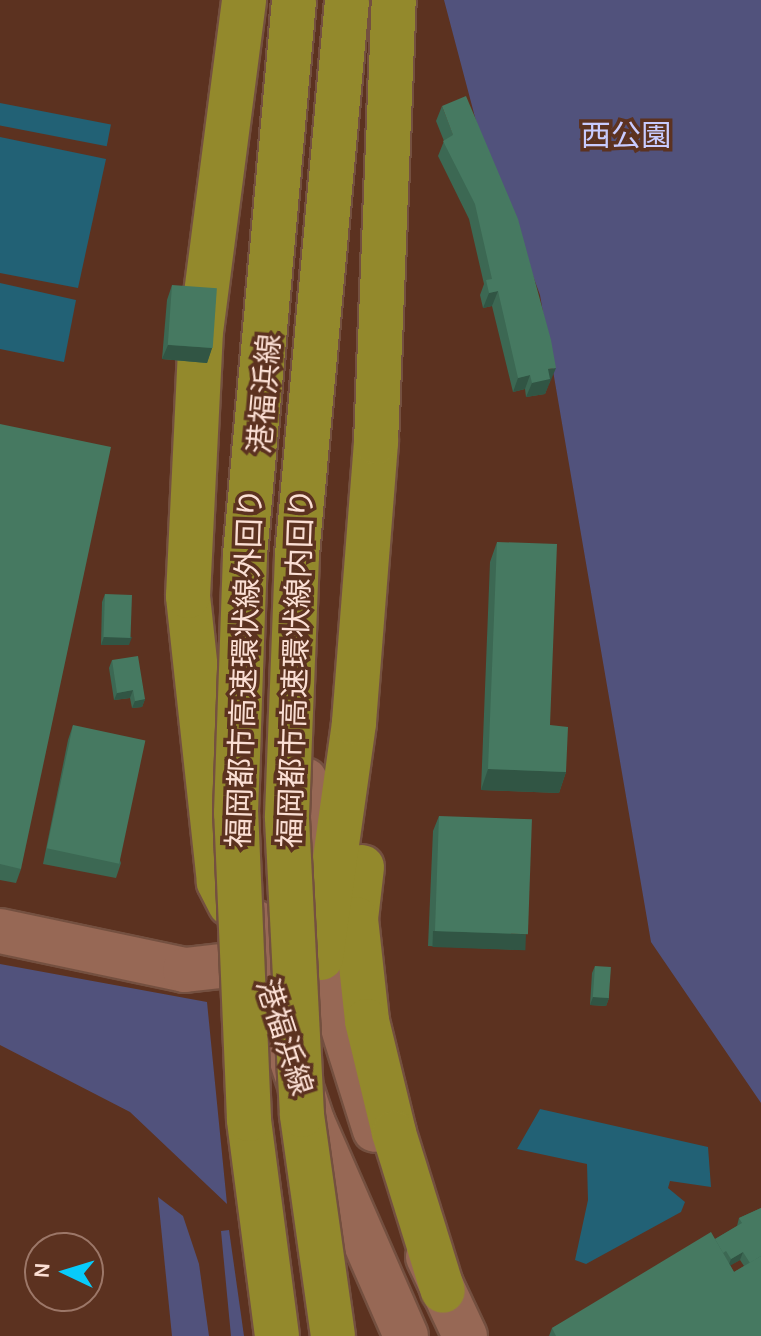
<!DOCTYPE html>
<meta charset="utf-8">
<style>
body{margin:0}
#map{position:relative;width:761px;height:1336px;overflow:hidden;background:#5c3220;font-family:Karla,"Noto Sans JP",sans-serif}
div>[style]{position:absolute}
[style*='--x']{left:calc(var(--x)*1px);top:calc(var(--y)*1px);width:calc(var(--w)*1px);rotate:calc(var(--a)*1deg)}
.green>*{inset:0;background:#51527c}
.water>*{inset:0;background:#226175;transform-origin:0 0}
.roads{filter:drop-shadow(2px 0 #745040) drop-shadow(-2px 0 #745040) drop-shadow(0 2px #745040) drop-shadow(0 -2px #745040)}
.tertiary>*{height:44px;margin:-22px;padding:0 22px;transform-origin:22px;border-radius:22px;background:#976855}
.motorway>*{height:44px;margin:-22px;padding:0 22px;transform-origin:22px;border-radius:22px;background:#93892c}
.bridges{filter:drop-shadow(2px 0 #745040) drop-shadow(-2px 0 #745040) drop-shadow(0 2px #745040) drop-shadow(0 -2px #745040)}
.motorway-bridge>*{height:44px;margin:-22px;padding:0 22px;transform-origin:22px;border-radius:22px;background:#93892c}
.wall>*{inset:0;background:#3c6853}
.shaded-wall>*{inset:0;background:#315544;transform-origin:0 0}
.building>*{inset:0;background:#467961;transform-origin:0 0}
span{translate:-50% -50%;white-space:nowrap;text-align:center;line-height:1.15;-webkit-text-stroke:7px #5c3220;paint-order:stroke}
.park-label{font-size:30px;color:#c8cbfe}
.street-label{font-size:30px;color:#fbdfd4}
.north{position:absolute;left:24px;top:1232px;width:80px;height:80px;box-sizing:border-box;background:#5c3220;border:2px solid #9c7768;border-radius:50%;rotate:274deg;font-size:22px;font-weight:700;line-height:32px;text-align:center;color:#fbdfd4}
.north::after{content:'';display:block;margin:auto;width:28px;height:36px;background:#08cbfa;clip-path:polygon(50% 0,100% 100%,50% 72%,0 100%)}
</style>
<div id="map">
<div class="green">
<i style="clip-path:polygon(444px 0,761px 0,761px 1103px,651px 942px,540px 295px,476px 121px)"></i>
<i style="clip-path:polygon(0 964px,207px 1002px,227px 1204px,130px 1112px,0 1045px)"></i>
<i style="clip-path:polygon(158px 1197px,183px 1216px,199px 1264px,209px 1336px,172px 1336px)"></i>
<i style="clip-path:polygon(229px 1230px,244px 1336px,231px 1336px,221px 1231px)"></i>
</div>
<div class="water">
<i style="left:0;top:103px;width:113px;height:22px;rotate:11deg"></i>
<i style="clip-path:polygon(0 137px,106px 159px,78px 288px,0 273px)"></i>
<i style="clip-path:polygon(0 283px,76px 300px,64px 362px,0 349px)"></i>
<i style="clip-path:polygon(540px 1109px,708px 1147px,711px 1187px,670px 1181px,668px 1188px,685px 1202px,681px 1212px,586px 1264px,575px 1260px,588px 1200px,587px 1164px,517px 1149px)"></i>
</div>
<div class="roads">
<div class="tertiary">
<i style="--x:305;--y:780;--w:179;--a:84.9"></i>
<i style="--x:321;--y:958;--w:180;--a:72.6"></i>
<i style="--x:257;--y:923;--w:37;--a:88"></i>
<i style="--x:258;--y:960;--w:172;--a:71.4"></i>
<i style="--x:313;--y:1123;--w:232;--a:66.4"></i>
<i style="--x:0;--y:931;--w:189;--a:11.9"></i>
<i style="--x:185;--y:970;--w:97;--a:-6.5"></i>
<i style="--x:428;--y:1257;--w:87;--a:64.9"></i>
</div>
<div class="motorway">
<i style="--x:362;--y:867;--w:52;--a:96.6"></i>
<i style="--x:356;--y:919;--w:103;--a:83.8"></i>
<i style="--x:367;--y:1021;--w:115;--a:76.4"></i>
<i style="--x:394;--y:1133;--w:165;--a:72.8"></i>
<i style="--x:230;--y:904;--w:25;--a:-117"></i>
<i style="--x:219;--y:882;--w:288;--a:-96.2"></i>
<i style="--x:188;--y:596;--w:264;--a:-87.2"></i>
<i style="--x:201;--y:332;--w:335;--a:-82.6"></i>
<i style="--x:321;--y:958;--w:238;--a:-82"></i>
<i style="--x:354;--y:722;--w:281;--a:-85.5"></i>
<i style="--x:376;--y:442;--w:442;--a:-87.7"></i>
</div>
</div>
<div class="bridges">
<div class="motorway-bridge">
<i style="--x:277;--y:1336;--w:219;--a:-97.4"></i>
<i style="--x:249;--y:1119;--w:306;--a:-92.4"></i>
<i style="--x:236;--y:813;--w:258;--a:-88"></i>
<i style="--x:245;--y:555;--w:557;--a:-84.95"></i>
<i style="--x:333;--y:1336;--w:223;--a:-98"></i>
<i style="--x:302;--y:1115;--w:299;--a:-92.9"></i>
<i style="--x:287;--y:816;--w:261;--a:-87.8"></i>
<i style="--x:297;--y:555;--w:557;--a:-84.85"></i>
</div>
</div>
<div class="wall">
<i style="clip-path:polygon(442px 106px,550px 383px,549px 383px,545px 394px,526px 397px,525px 389px,513px 392px,492px 306px,483px 308px,480px 295px,484px 284px,469px 219px,438px 156px,444px 141px,436px 121px)"></i>
<i style="clip-path:polygon(172px 285px,212px 348px,207px 363px,162px 359px,167px 300px)"></i>
<i style="clip-path:polygon(0 424px,21px 869px,16px 883px,0 880px)"></i>
<i style="clip-path:polygon(497px 542px,550px 725px,566px 772px,559px 793px,481px 790px,490px 562px)"></i>
<i style="clip-path:polygon(105px 594px,129px 645px,101px 645px,102px 602px)"></i>
<i style="clip-path:polygon(112px 660px,145px 699px,142px 707px,132px 708px,130px 698px,114px 700px,109px 668px)"></i>
<i style="clip-path:polygon(73px 725px,121px 863px,116px 878px,43px 864px,68px 740px)"></i>
<i style="clip-path:polygon(439px 816px,521px 950px,428px 946px,433px 831px)"></i>
<i style="clip-path:polygon(595px 966px,609px 998px,606px 1006px,590px 1005px,592px 973px)"></i>
<i style="clip-path:polygon(evenodd,761px 1208px,761px 1336px,549px 1336px,552px 1328px,715px 1239px,737px 1226px,739px 1218px,761px 1208px,740px 1260px,744px 1266px,734px 1272px,730px 1265px,740px 1260px)"></i>
</div>
<div class="shaded-wall">
<i style="clip-path:polygon(498px 291px,492px 306px,483px 308px,489px 293px)"></i>
<i style="clip-path:polygon(168px 345px,212px 348px,207px 363px,162px 359px)"></i>
<i style="clip-path:polygon(556px 368px,545px 394px,526px 397px,532px 383px,548px 369px)"></i>
<i style="clip-path:polygon(530px 375px,525px 389px,513px 392px,518px 378px)"></i>
<i style="clip-path:polygon(104px 637px,132px 637px,129px 645px,101px 645px)"></i>
<i style="clip-path:polygon(133px 690px,130px 698px,114px 700px,117px 693px)"></i>
<i style="clip-path:polygon(145px 699px,142px 707px,132px 708px,135px 701px)"></i>
<i style="clip-path:polygon(488px 769px,566px 772px,559px 793px,481px 790px)"></i>
<i style="left:433px;top:931px;width:93px;height:16px;rotate:2deg"></i>
<i style="clip-path:polygon(593px 997px,609px 998px,606px 1006px,590px 1005px)"></i>
<i style="clip-path:polygon(743px 1252px,740px 1260px,728px 1267px,731px 1259px)"></i>
</div>
<div class="building">
<i style="clip-path:polygon(466px 96px,518px 219px,551px 340px,556px 368px,548px 369px,550px 379px,532px 383px,530px 375px,518px 378px,498px 291px,489px 293px,486px 280px,492px 279px,475px 204px,443px 141px,453px 135px,442px 106px)"></i>
<i style="left:172px;top:285px;width:45px;height:60px;rotate:4deg"></i>
<i style="clip-path:polygon(0 424px,111px 447px,21px 869px,0 864px)"></i>
<i style="clip-path:polygon(497px 542px,557px 544px,550px 725px,568px 727px,566px 772px,488px 769px)"></i>
<i style="left:105px;top:594px;width:27px;height:43px;rotate:2deg"></i>
<i style="clip-path:polygon(138px 656px,145px 699px,135px 701px,133px 690px,117px 693px,112px 660px)"></i>
<i style="left:73px;top:725px;width:74px;height:126px;rotate:12deg"></i>
<i style="left:439px;top:816px;width:93px;height:115px;rotate:2deg"></i>
<i style="left:595px;top:966px;width:16px;height:31px;rotate:4deg"></i>
<i style="clip-path:polygon(761px 1208px,761px 1256px,750px 1263px,743px 1252px,731px 1259px,726px 1251px,723px 1253px,715px 1239px,742px 1223px,739px 1218px)"></i>
<i style="clip-path:polygon(711px 1232px,734px 1272px,761px 1256px,761px 1336px,556px 1336px,552px 1328px)"></i>
</div>
<div class="park-label">
<span style="left:626px;top:136px">西公園</span>
</div>
<div class="street-label">
<span style="left:265px;top:394px;rotate:-85deg">港福浜線</span>
<span style="left:245px;top:668px;rotate:-88deg">福岡都市高速環状線外回り</span>
<span style="left:296px;top:668px;rotate:-88deg">福岡都市高速環状線内回り</span>
<span style="left:284px;top:1037px;rotate:72deg">港福浜線</span>
</div>
<div class="north">N</div>
</div>
